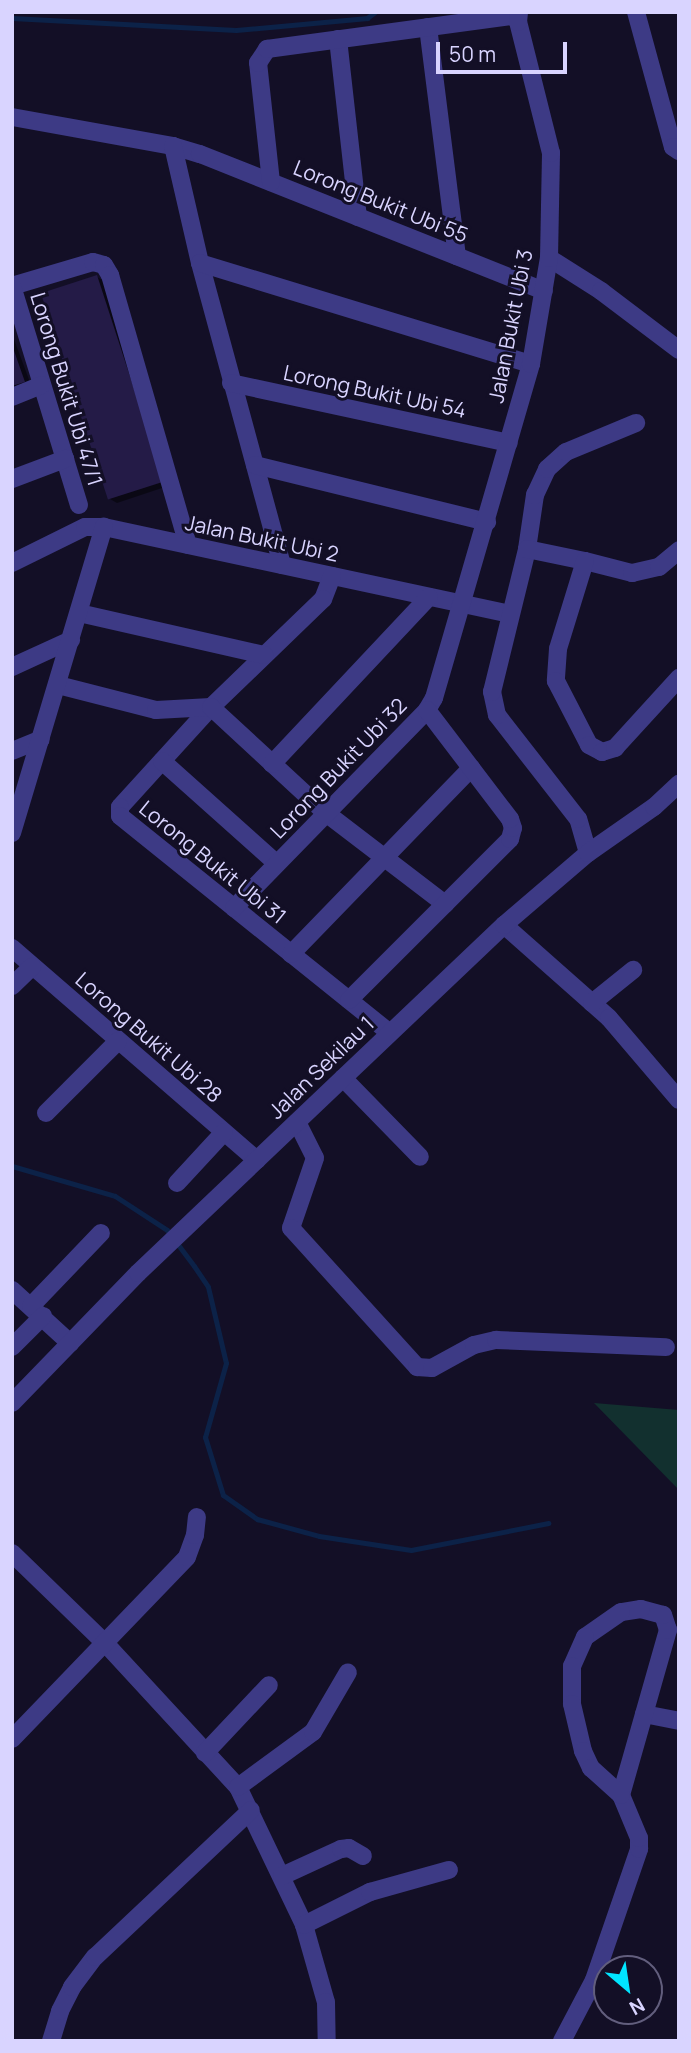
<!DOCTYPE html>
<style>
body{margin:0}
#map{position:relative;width:691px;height:2053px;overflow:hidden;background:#130f26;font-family:Manrope,sans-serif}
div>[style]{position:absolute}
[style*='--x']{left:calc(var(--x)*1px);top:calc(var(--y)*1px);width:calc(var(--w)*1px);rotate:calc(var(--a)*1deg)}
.green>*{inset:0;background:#12302f}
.shadow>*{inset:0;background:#0007}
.stream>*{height:5px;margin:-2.5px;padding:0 2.5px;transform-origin:2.5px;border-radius:2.5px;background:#0c2248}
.building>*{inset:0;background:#241b47;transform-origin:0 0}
.minor>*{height:18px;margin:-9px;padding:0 9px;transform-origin:9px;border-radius:9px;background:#3d3a85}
span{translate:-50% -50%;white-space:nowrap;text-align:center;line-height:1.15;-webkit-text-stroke:6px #130f26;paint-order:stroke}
.street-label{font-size:21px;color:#d9d4ff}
.frame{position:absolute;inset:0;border:14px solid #d9d4ff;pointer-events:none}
.north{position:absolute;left:593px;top:1955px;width:70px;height:70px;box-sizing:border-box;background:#130f26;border:2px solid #625e7d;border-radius:50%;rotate:151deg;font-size:19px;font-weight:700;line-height:28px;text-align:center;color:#d9d4ff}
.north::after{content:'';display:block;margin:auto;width:24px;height:32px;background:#00e5ff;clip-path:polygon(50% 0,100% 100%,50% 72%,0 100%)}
.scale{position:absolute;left:436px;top:42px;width:131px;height:32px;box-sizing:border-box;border:4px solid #d9d4ff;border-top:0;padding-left:9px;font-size:21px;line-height:24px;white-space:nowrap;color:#d9d4ff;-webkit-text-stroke:5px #130f26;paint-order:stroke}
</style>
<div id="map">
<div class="green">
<i style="clip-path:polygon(594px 1403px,679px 1410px,679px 1490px)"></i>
</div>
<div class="shadow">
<i style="clip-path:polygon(97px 277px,104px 281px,171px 485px,117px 503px,110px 499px)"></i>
<i style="clip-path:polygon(12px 334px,31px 385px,12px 391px)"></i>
</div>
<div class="stream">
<i style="--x:12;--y:18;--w:224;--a:3.1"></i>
<i style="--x:236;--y:30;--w:132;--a:-5.2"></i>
<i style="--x:367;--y:18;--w:10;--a:-37"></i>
<i style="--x:12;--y:1166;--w:107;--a:16.2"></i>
<i style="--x:115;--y:1196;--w:62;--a:33.2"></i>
<i style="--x:167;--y:1230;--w:45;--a:53.1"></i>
<i style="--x:194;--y:1266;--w:25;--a:56"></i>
<i style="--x:208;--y:1287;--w:78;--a:76.7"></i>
<i style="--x:226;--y:1363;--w:77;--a:105.8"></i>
<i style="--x:205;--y:1437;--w:61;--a:72.8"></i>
<i style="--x:223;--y:1495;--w:42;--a:35.2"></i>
<i style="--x:257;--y:1519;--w:64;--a:15.3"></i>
<i style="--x:319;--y:1536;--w:93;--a:8.7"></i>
<i style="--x:411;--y:1550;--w:140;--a:-11.1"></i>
</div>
<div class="building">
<i style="left:97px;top:275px;width:217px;height:59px;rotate:72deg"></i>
<i style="clip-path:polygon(12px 345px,25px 382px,12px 386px)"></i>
</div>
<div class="minor">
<i style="--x:636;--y:12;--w:140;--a:74.7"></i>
<i style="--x:673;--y:147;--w:7;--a:34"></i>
<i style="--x:428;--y:27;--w:231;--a:82.8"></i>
<i style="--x:338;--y:39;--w:179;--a:83.6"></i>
<i style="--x:12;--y:117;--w:164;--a:10.2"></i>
<i style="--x:173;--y:146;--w:28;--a:17"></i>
<i style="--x:200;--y:154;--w:370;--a:21.7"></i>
<i style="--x:173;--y:146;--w:120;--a:77"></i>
<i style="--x:200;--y:263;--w:313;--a:74.8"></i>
<i style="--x:271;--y:182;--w:120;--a:-96.2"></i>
<i style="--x:258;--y:63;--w:17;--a:-57"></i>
<i style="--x:267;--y:49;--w:253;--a:-7.7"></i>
<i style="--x:549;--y:258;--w:62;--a:32.4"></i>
<i style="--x:601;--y:291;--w:98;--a:37.1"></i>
<i style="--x:200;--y:263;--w:346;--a:17"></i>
<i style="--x:12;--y:286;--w:84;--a:-16.5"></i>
<i style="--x:93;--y:262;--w:11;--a:15"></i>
<i style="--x:104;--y:265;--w:12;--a:59"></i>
<i style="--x:110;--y:275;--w:281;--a:73.9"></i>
<i style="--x:12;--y:286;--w:229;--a:73"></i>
<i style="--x:231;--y:383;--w:284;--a:12.2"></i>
<i style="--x:12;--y:397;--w:32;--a:-22"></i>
<i style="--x:255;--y:465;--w:239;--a:13.8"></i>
<i style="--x:12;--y:479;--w:57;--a:-20.7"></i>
<i style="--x:527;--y:549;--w:55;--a:-81.6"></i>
<i style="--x:535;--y:495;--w:29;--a:-65"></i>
<i style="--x:547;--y:469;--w:25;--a:-42"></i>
<i style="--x:566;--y:452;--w:76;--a:-22.5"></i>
<i style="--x:585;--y:561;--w:49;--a:14.3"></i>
<i style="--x:632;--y:573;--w:28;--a:-13"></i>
<i style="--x:659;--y:567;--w:26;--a:-40"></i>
<i style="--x:12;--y:563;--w:81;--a:-26.3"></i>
<i style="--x:85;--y:527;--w:19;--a:0"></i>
<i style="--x:104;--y:527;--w:414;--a:12.1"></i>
<i style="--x:332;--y:576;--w:25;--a:111"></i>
<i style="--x:323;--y:599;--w:156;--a:136"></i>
<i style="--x:211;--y:707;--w:135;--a:132.3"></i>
<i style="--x:120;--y:807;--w:9;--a:90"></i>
<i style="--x:120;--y:816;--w:346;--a:38.8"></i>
<i style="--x:79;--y:613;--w:190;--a:12.8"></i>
<i style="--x:12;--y:667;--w:65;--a:-24.6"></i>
<i style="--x:58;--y:685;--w:101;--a:14.3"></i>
<i style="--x:156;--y:710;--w:55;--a:-3.1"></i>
<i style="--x:211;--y:707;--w:156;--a:42.7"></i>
<i style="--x:326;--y:813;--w:150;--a:37.4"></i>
<i style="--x:12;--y:751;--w:31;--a:-22"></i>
<i style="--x:162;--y:761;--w:154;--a:41.8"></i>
<i style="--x:272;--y:764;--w:229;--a:-46.8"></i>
<i style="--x:12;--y:833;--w:320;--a:-73.3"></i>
<i style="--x:588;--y:853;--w:35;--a:-106"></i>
<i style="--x:578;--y:819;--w:132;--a:-127.9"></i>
<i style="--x:497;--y:715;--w:24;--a:-102"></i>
<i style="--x:492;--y:692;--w:147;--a:-76.2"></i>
<i style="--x:527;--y:549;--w:59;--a:11.7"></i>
<i style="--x:585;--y:561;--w:92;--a:107.1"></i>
<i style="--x:558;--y:649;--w:32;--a:94"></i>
<i style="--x:556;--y:681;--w:72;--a:62.7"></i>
<i style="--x:589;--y:745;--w:15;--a:28"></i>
<i style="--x:602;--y:752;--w:14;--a:-17"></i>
<i style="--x:615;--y:748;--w:95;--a:-47.6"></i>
<i style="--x:234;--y:908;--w:277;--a:-45.7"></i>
<i style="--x:427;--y:710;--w:14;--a:-60"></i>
<i style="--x:434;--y:698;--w:348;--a:-73.8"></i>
<i style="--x:531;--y:364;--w:108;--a:-80.4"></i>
<i style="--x:549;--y:258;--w:105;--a:-88.9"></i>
<i style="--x:551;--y:153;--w:135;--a:-104.1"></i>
<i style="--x:518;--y:22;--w:10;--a:-84"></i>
<i style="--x:504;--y:925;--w:140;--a:41.5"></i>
<i style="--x:609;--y:1018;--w:108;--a:49.5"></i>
<i style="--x:12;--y:948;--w:324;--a:40.9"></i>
<i style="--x:291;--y:954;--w:259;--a:-45.9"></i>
<i style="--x:12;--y:986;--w:28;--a:-44"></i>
<i style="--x:349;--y:1000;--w:228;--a:-45"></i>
<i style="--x:510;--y:839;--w:11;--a:-75"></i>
<i style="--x:513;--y:828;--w:9;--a:-108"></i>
<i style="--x:510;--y:819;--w:137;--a:-127.3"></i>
<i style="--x:592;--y:1003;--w:53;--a:-38.8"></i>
<i style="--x:343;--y:1078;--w:110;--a:45.7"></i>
<i style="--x:46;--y:1113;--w:102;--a:-45"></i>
<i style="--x:297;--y:1122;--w:40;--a:63.4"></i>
<i style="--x:315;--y:1158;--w:74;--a:108.9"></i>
<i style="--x:291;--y:1228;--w:188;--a:47.8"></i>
<i style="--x:417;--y:1367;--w:15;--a:4"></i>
<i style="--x:432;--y:1368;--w:48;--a:-28.7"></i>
<i style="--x:474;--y:1345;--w:23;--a:-13"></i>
<i style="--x:496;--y:1340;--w:170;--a:2.4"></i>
<i style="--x:177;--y:1183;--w:69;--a:-47.3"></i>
<i style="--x:12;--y:1290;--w:79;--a:42.4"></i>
<i style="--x:31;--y:1306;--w:101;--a:-46.2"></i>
<i style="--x:12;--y:1347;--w:44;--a:-45"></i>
<i style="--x:12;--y:1403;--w:181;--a:-45.9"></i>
<i style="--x:138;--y:1273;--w:505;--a:-43.56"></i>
<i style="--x:504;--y:925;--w:111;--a:-40.6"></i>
<i style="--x:588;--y:853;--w:80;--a:-34.9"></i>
<i style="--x:654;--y:807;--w:34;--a:-43"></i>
<i style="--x:12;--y:1553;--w:129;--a:44.1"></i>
<i style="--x:105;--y:1643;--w:196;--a:47.3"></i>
<i style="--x:238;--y:1787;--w:153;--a:64.4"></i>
<i style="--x:304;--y:1925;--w:80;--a:74.1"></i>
<i style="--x:326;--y:2002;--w:39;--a:89"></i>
<i style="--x:644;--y:1714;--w:36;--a:11"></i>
<i style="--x:12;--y:1739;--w:252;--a:-46.1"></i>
<i style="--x:187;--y:1557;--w:23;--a:-70"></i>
<i style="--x:195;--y:1535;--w:18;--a:-84"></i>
<i style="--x:205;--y:1753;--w:93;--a:-46.7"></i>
<i style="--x:238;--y:1787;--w:93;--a:-36.3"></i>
<i style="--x:313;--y:1732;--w:69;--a:-59.7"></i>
<i style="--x:282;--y:1876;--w:65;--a:-24.6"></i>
<i style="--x:341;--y:1849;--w:8;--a:-7"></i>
<i style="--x:349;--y:1848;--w:16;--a:30"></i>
<i style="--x:304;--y:1925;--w:74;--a:-26.6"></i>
<i style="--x:370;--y:1892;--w:82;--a:-15.6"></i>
<i style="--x:51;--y:2041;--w:31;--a:-73"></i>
<i style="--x:60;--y:2011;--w:27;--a:-63"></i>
<i style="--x:72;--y:1987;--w:38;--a:-53"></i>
<i style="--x:95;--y:1957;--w:214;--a:-43.3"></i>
<i style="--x:562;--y:2041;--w:69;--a:-62.3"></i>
<i style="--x:594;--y:1980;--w:139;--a:-71"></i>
<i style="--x:639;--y:1849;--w:11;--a:-90"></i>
<i style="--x:639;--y:1838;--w:47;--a:-112.7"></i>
<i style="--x:621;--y:1795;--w:172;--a:-74.1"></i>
<i style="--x:668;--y:1630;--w:16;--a:-108"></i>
<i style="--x:663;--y:1615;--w:23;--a:-165"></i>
<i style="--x:641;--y:1609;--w:20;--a:171"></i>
<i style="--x:621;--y:1612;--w:44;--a:145.2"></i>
<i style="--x:585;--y:1637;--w:32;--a:114"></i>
<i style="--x:572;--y:1666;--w:38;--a:90"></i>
<i style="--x:572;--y:1704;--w:48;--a:76.8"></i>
<i style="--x:583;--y:1751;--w:19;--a:65"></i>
<i style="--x:591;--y:1768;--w:40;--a:42"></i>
</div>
<div class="street-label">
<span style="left:381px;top:201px;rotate:22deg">Lorong Bukit Ubi 55</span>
<span style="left:510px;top:326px;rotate:-79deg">Jalan Bukit Ubi 3</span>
<span style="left:67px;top:389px;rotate:73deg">Lorong Bukit Ubi 47/1</span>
<span style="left:375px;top:391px;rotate:12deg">Lorong Bukit Ubi 54</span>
<span style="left:262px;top:538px;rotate:12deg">Jalan Bukit Ubi 2</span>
<span style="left:338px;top:768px;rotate:-46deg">Lorong Bukit Ubi 32</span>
<span style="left:213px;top:862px;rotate:39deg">Lorong Bukit Ubi 31</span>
<span style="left:149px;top:1037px;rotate:41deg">Lorong Bukit Ubi 28</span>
<span style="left:321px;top:1067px;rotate:-44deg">Jalan Sekilau 1</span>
</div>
<div class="frame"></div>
<div class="north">N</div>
<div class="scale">50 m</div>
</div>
